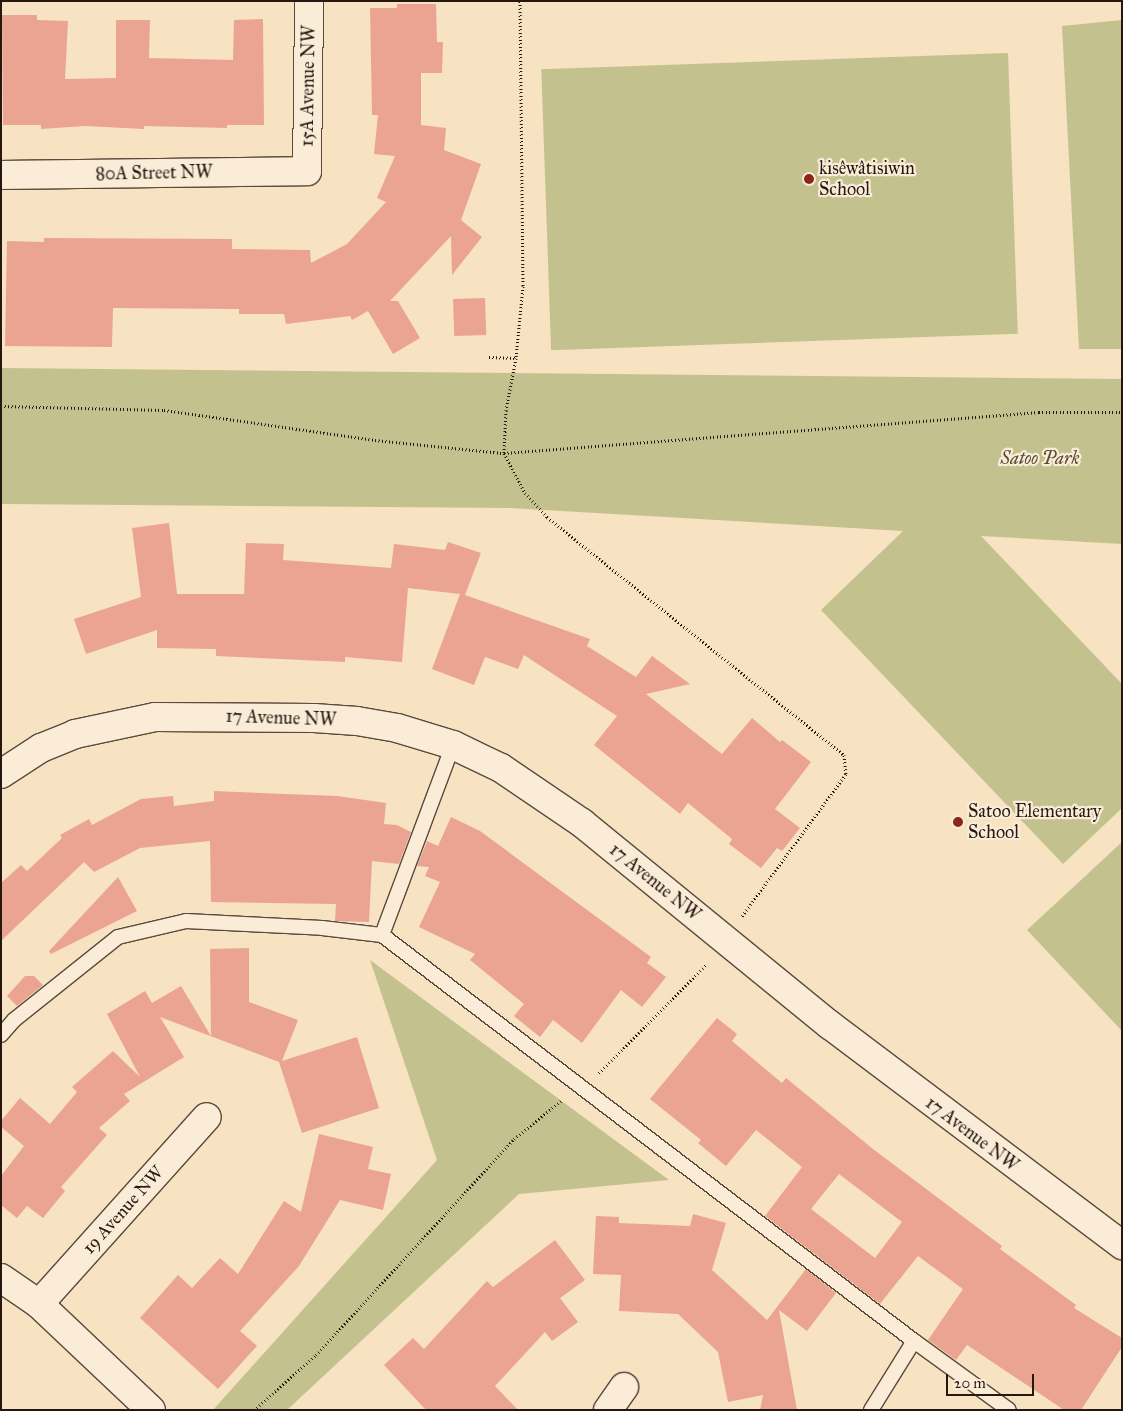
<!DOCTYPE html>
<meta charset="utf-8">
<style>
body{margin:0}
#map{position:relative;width:1123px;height:1411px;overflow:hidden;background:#f7e2c2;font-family:"IM FELL Great Primer",serif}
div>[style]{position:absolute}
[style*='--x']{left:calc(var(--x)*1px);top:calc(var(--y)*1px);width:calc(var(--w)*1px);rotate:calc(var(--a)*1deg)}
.green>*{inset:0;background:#c3c28f;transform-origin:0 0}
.building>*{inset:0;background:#eba492;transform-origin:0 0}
.path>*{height:3px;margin-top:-1.5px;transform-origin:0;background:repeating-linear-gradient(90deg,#261810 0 1px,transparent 0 3.5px)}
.roads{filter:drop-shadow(1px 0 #5a4a3c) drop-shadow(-1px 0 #5a4a3c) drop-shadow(0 1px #5a4a3c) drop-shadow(0 -1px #5a4a3c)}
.service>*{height:14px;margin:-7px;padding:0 7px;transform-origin:7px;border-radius:7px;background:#faecd7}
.minor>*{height:28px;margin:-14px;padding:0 14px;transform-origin:14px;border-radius:14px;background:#faecd7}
.dots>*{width:14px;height:14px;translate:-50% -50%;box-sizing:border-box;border:2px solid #faecd7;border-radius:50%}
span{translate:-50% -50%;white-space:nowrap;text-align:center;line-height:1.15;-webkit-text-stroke:4.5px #faecd7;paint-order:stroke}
.street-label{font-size:18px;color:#261810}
.poi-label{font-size:18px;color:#261810}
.left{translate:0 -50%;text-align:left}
.park-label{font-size:18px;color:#554b36;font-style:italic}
.frame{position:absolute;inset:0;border:2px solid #261810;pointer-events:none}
.scale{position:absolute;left:946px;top:1374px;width:88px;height:22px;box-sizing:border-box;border:2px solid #261810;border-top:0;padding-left:6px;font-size:15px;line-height:18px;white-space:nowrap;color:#261810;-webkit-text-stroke:4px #faecd7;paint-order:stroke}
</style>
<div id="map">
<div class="green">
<i style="clip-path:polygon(1122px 20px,1122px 349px,1079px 349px,1062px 26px)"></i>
<i style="left:1008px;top:53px;width:281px;height:467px;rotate:88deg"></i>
<i style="clip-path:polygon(1px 368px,1122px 379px,1122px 544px,981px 536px,1122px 684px,1122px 808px,1063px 864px,821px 610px,903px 531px,510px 508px,1px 504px)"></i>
<i style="clip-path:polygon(1122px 842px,1122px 1031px,1027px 930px)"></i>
<i style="clip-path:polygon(370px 960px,669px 1180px,519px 1194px,287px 1410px,213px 1410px,437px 1160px)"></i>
</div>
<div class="building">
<i style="clip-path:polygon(397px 4px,436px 4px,437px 42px,443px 42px,442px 73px,421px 73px,421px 125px,446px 128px,444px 150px,481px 164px,461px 220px,482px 237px,452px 275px,451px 236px,390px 301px,398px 301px,420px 338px,393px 354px,368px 311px,352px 320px,350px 316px,286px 324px,284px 314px,239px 314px,239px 309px,113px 308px,112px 347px,5px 346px,7px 241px,44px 242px,44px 238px,232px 239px,232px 249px,310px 250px,311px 263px,347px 244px,386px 202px,377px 198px,395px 156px,374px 154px,378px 115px,372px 115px,370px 8px,397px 8px)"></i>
<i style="clip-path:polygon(2px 15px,37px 15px,37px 20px,68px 21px,65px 79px,116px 78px,116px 20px,150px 20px,149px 58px,233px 60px,234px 20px,263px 19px,264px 125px,227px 125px,227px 128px,144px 126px,144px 129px,85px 126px,41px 129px,41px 125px,3px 125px)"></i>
<i style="left:485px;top:298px;width:37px;height:32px;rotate:88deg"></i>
<i style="clip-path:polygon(169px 523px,177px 594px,244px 594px,246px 543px,284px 544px,283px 560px,391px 568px,394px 544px,445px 550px,448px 542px,481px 553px,465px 595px,590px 639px,587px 646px,636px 677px,652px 656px,690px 684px,646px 694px,722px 754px,752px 718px,780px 742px,782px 740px,811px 762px,775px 809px,800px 828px,782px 851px,777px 848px,761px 868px,729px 844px,732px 839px,688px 803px,680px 814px,594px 745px,617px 716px,524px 655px,518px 669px,485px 657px,474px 685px,432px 669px,460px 594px,408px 588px,402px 662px,345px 657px,345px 662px,216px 656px,216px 649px,157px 648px,157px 630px,86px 654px,74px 619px,141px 597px,132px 528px)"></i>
<i style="clip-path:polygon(214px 791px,337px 796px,386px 803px,384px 824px,397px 825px,411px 832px,399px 864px,372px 861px,369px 922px,335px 921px,336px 904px,211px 902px,210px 841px,140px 848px,94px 872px,84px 862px,1px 941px,1px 883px,21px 865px,27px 871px,62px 838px,60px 835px,89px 819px,92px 825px,141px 799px,173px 796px,174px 806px,214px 801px)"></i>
<i style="clip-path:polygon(451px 817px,480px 831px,651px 957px,647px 963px,666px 977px,642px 1007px,621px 990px,582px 1043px,553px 1020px,540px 1037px,514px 1016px,524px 1004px,470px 960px,475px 954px,419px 927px,440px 882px,425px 876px,429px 867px,417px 866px,427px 841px,438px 846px)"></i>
<i style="clip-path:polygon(118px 877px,137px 911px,51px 954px,49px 951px)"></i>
<i style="clip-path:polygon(249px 948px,249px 1002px,298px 1020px,282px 1061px,357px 1037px,379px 1108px,302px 1133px,279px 1062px,160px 1017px,184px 1057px,124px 1094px,130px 1101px,99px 1128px,107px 1135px,61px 1187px,65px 1191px,43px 1218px,27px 1206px,17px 1218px,1px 1205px,1px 1176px,24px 1146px,1px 1127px,1px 1121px,20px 1098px,50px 1124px,77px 1092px,72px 1087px,113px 1051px,140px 1077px,107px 1014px,145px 991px,152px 1003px,181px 986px,211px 1036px,210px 949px)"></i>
<i style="clip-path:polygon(25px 976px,34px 976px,43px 985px,17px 1006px,7px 996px)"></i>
<i style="clip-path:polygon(evenodd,717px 1018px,737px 1034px,732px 1041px,782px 1083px,786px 1078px,873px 1149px,1002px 1246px,1000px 1249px,1076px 1305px,1074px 1308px,1122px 1338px,1122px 1347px,1081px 1410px,1064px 1410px,967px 1345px,956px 1360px,928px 1340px,963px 1289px,918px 1256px,880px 1304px,765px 1216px,802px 1167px,756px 1130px,726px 1166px,698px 1143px,701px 1140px,650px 1099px,717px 1018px,839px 1174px,902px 1222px,875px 1258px,811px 1209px,839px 1174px)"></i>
<i style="clip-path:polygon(319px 1134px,373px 1147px,368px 1169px,391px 1174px,383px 1210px,340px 1200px,299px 1266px,240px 1331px,257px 1346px,218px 1389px,140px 1318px,178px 1275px,192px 1288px,220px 1258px,238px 1274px,284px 1201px,301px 1212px)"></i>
<i style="clip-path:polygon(693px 1214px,726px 1223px,712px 1270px,767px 1320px,806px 1269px,836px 1293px,807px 1331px,779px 1310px,797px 1410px,760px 1410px,763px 1395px,728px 1402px,718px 1352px,678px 1314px,619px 1311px,621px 1275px,593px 1274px,596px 1216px,619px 1217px,619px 1223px,690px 1226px)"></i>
<i style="clip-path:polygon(555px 1240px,585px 1280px,560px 1298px,578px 1322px,552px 1341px,545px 1332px,495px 1386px,518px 1410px,426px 1410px,384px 1365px,413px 1338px,424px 1349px,487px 1281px,493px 1287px)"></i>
</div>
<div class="path">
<i style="--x:520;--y:1;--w:285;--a:89.4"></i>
<i style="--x:523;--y:286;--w:72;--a:95.6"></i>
<i style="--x:516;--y:358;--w:53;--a:100.9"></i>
<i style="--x:506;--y:410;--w:43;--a:92.7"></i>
<i style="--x:504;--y:453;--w:45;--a:62.3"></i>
<i style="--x:525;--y:493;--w:33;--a:47"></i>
<i style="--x:547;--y:517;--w:381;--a:38.7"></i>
<i style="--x:844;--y:755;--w:19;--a:84"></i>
<i style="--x:846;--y:774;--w:176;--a:126.2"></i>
<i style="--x:489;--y:357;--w:27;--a:2"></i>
<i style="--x:1;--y:406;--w:163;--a:1.4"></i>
<i style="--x:164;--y:410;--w:213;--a:8.1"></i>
<i style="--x:375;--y:440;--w:130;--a:5.8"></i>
<i style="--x:504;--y:453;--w:537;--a:-4.38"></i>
<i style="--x:1039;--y:412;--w:83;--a:0"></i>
<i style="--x:599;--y:1073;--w:153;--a:-45.3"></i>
<i style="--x:254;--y:1410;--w:83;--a:-41.6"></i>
<i style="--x:316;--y:1355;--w:293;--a:-47.5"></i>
<i style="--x:514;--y:1139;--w:62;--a:-39.1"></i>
</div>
<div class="roads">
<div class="service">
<i style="--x:382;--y:935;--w:203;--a:-69.5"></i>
<i style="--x:1;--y:1035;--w:20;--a:-49"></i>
<i style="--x:14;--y:1020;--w:133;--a:-38.6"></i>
<i style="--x:118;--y:937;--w:70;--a:-13.2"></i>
<i style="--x:186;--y:921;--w:136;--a:2.9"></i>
<i style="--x:322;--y:928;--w:60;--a:6.7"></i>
<i style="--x:382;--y:935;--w:669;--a:37.35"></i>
<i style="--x:914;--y:1341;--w:117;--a:36"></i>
<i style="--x:871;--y:1410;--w:81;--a:-58.1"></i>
</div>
<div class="minor">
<i style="--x:1;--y:175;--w:306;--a:-0.7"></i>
<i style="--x:307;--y:171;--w:170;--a:-89.3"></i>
<i style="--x:1;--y:774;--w:48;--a:-33"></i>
<i style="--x:41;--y:748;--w:37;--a:-22"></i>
<i style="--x:75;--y:734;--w:82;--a:-12"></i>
<i style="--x:155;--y:717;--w:159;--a:0.4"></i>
<i style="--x:314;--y:718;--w:43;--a:4"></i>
<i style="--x:357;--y:721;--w:41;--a:9.9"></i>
<i style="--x:397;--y:728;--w:59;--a:16.9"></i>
<i style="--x:453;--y:745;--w:53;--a:25.6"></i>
<i style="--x:501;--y:768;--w:98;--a:34.2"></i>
<i style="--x:582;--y:823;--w:320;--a:39.2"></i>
<i style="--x:830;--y:1025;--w:366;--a:37"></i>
<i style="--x:1;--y:1278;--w:46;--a:34.4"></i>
<i style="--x:39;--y:1304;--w:154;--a:43.4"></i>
<i style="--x:39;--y:1304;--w:251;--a:-48.1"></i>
<i style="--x:608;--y:1410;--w:28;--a:-55"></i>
</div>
</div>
<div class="dots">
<i style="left:809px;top:179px;background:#8f2418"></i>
<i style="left:958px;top:822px;background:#8f2418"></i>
</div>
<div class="street-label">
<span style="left:308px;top:86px;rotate:-89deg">15A Avenue NW</span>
<span style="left:154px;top:173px;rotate:-1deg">80A Street NW</span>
<span style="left:281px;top:718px;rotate:2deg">17 Avenue NW</span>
<span style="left:655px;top:882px;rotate:39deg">17 Avenue NW</span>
<span style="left:972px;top:1134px;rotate:37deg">17 Avenue NW</span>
<span style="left:123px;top:1210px;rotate:-48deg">19 Avenue NW</span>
</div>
<div class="poi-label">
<span class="left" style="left:819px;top:179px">kisêwâtisiwin<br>School</span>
<span class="left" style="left:968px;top:822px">Satoo Elementary<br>School</span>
</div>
<div class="park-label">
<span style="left:1040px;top:458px">Satoo Park</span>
</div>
<div class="frame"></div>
<div class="scale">20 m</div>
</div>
